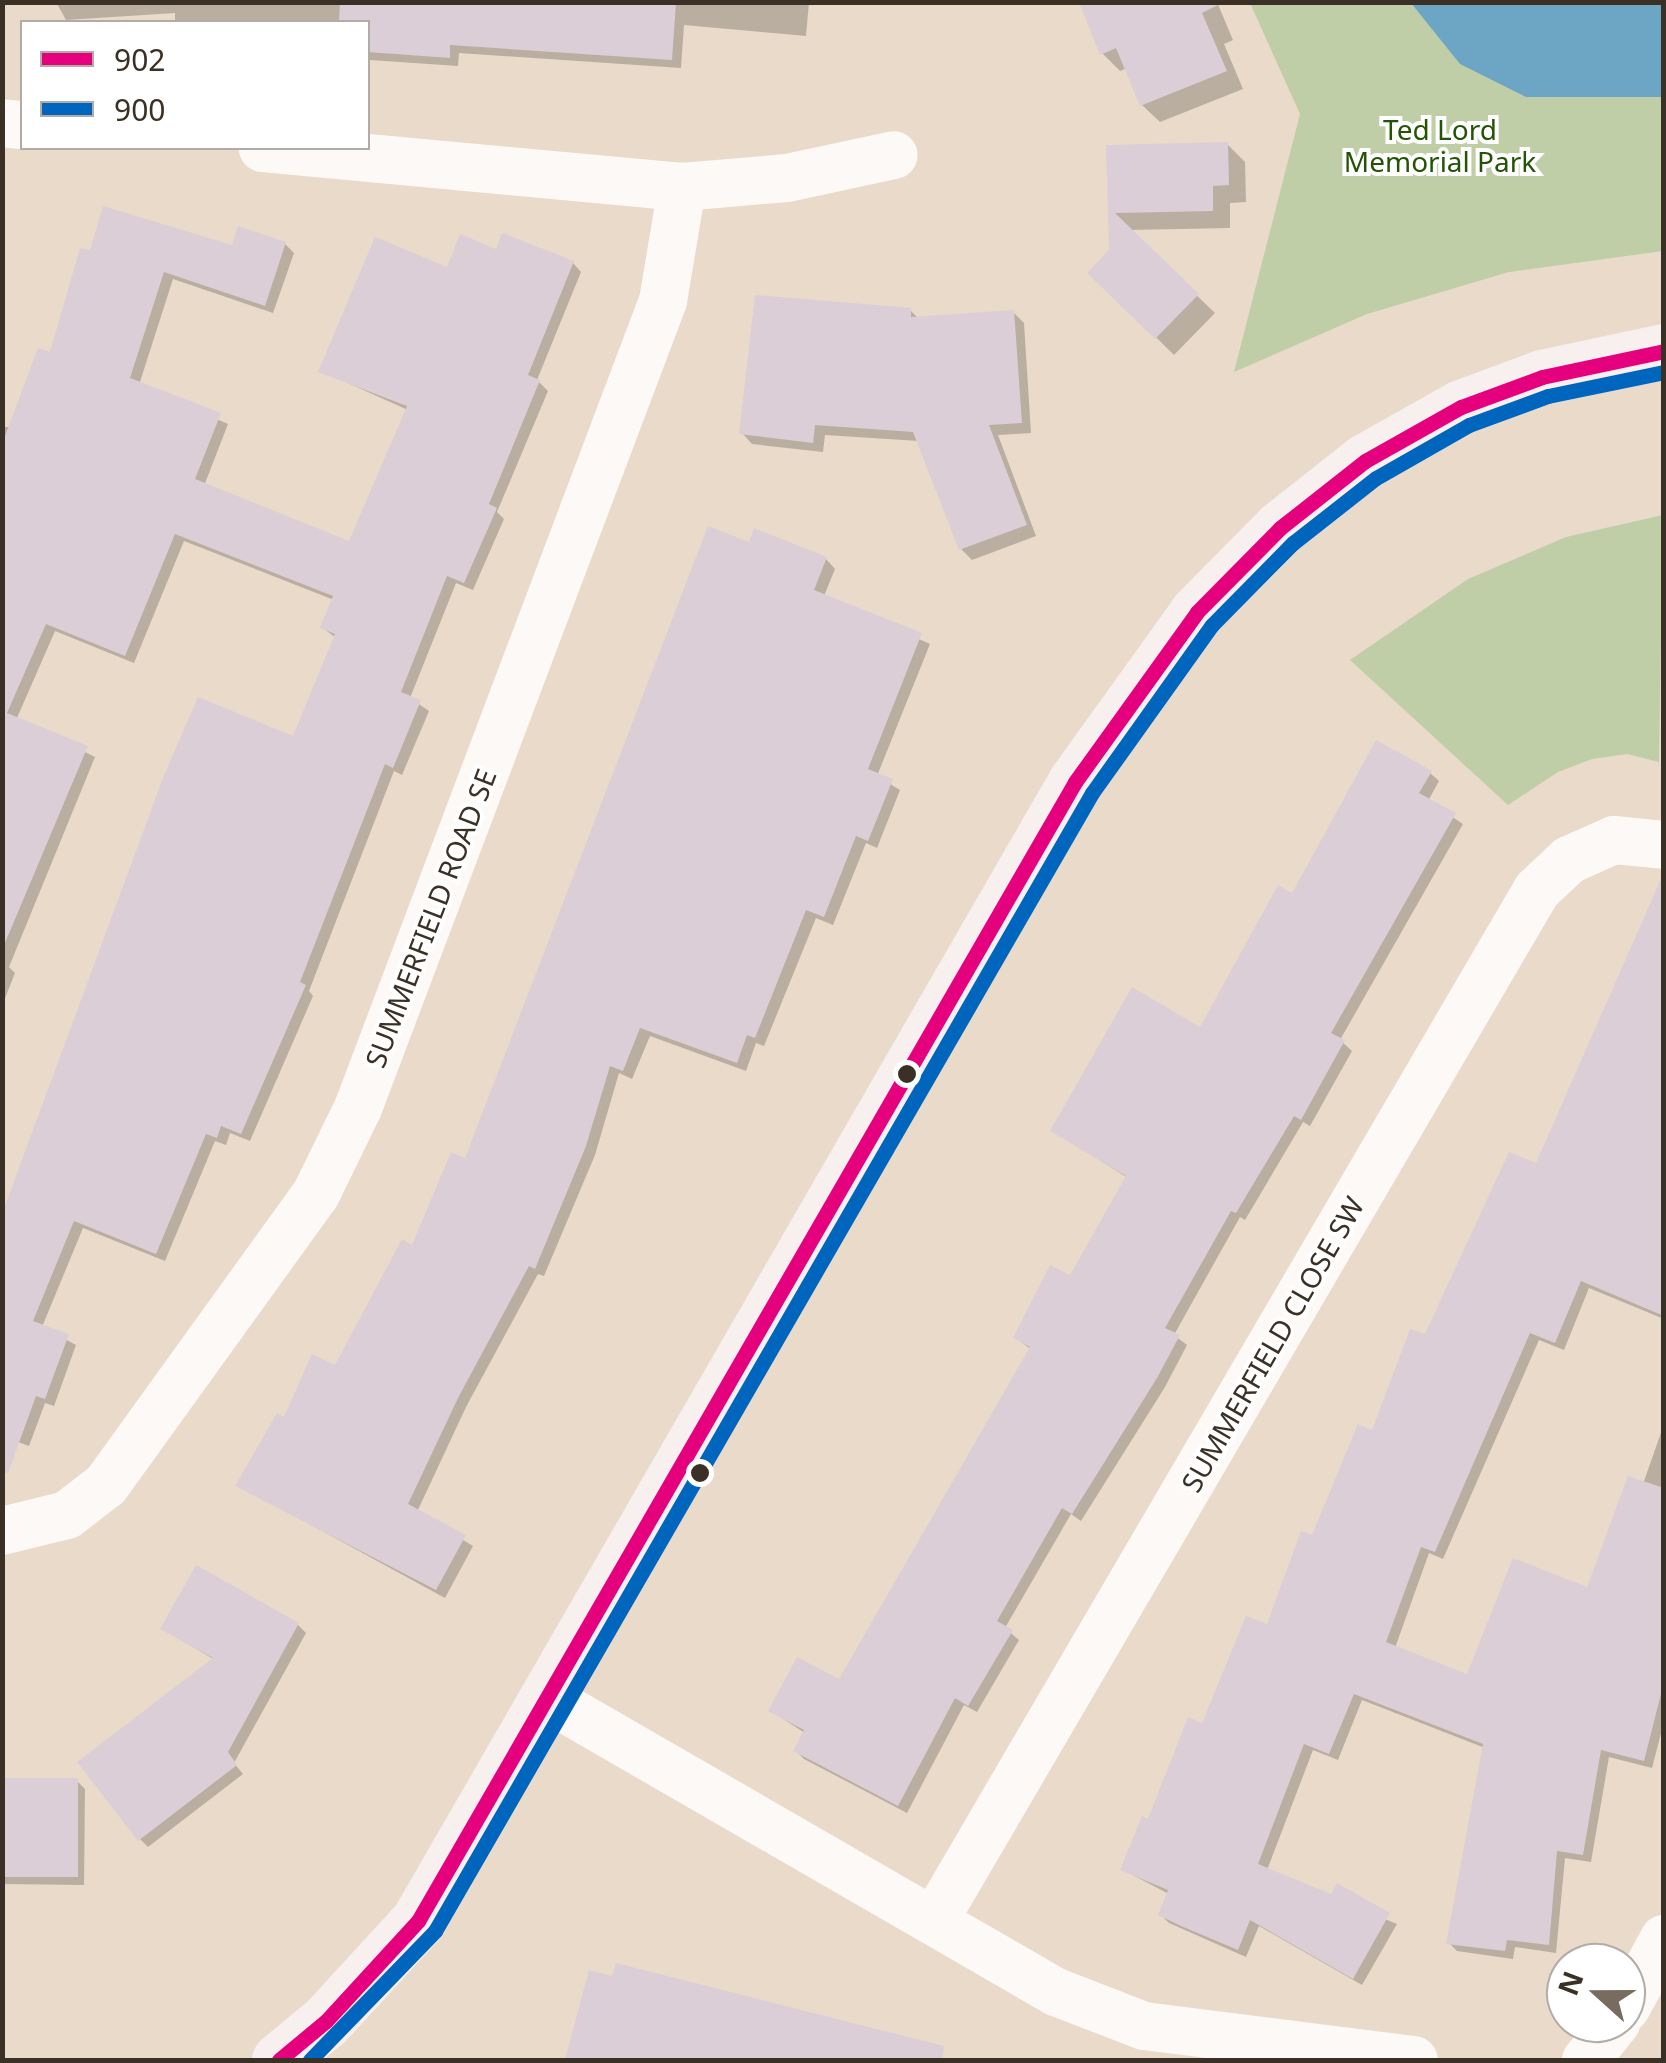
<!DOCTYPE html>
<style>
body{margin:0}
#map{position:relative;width:1666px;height:2063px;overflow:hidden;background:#e9daca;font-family:"Noto Sans",sans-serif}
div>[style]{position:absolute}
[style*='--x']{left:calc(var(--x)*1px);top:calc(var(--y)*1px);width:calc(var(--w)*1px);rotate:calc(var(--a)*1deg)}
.green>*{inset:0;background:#bfcea7}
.water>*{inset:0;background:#6ca6c4}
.shadow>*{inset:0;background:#0003}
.building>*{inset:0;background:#dcced6;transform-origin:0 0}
.minor>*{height:48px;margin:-24px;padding:0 24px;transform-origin:24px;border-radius:24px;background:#fcf9f7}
.secondary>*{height:55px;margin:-27.5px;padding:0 27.5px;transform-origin:27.5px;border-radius:27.5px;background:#f7f0ef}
.bus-1>*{height:15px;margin:-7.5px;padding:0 7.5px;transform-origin:7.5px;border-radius:7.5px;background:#e5007d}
.bus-2>*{height:15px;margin:-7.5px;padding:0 7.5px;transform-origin:7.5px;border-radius:7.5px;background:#0065bd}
.dots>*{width:28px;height:28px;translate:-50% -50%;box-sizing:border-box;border:5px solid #fff;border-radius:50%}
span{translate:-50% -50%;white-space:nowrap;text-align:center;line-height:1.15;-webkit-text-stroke:8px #fff;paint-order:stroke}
.park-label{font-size:28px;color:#255305}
.street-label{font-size:28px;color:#3b3025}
.frame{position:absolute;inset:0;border:5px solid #3b3025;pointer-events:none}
.legend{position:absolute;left:20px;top:20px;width:350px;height:130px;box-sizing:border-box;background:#fff;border:2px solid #b1aca8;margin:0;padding:12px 18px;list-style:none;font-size:30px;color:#3b3025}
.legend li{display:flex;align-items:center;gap:20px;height:50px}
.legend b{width:50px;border:2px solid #b1aca8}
.north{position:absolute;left:1546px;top:1943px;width:100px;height:100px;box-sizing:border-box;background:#fff;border:2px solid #b1aca8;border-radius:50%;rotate:291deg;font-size:28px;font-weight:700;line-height:40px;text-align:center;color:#3b3025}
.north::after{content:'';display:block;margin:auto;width:35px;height:45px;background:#786c5f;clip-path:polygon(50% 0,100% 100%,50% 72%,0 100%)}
</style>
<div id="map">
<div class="green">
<i style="clip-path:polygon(1250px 3px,1663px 3px,1663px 251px,1509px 272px,1367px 314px,1234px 372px,1300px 114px)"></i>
<i style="clip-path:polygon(1663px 515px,1659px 762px,1627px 754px,1592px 759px,1558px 772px,1508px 805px,1350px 660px,1468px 579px,1566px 537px)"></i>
</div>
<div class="water">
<i style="clip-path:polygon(1411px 3px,1663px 3px,1663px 97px,1526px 97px,1460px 64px)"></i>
</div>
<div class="shadow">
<i style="clip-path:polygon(56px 2px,809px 2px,806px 36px,684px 25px,681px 68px,459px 53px,458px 66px,370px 60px,368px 22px,175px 22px,175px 13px,66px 20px)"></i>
<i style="clip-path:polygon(1217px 2px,1233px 40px,1224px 44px,1243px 89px,1160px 122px,1142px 105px,1127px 68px,1120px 71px,1102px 53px)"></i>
<i style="clip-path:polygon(1227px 144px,1245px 162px,1246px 202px,1230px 203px,1230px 228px,1129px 230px,1215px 313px,1174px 355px,1091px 273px,1112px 251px,1108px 147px)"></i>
<i style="clip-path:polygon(285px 244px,294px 253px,273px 313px,173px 279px,139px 385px,228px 424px,204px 486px,351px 545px,408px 410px,321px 371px,448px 270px,498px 252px,573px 263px,581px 272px,537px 380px,548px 391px,497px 512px,504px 519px,473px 590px,456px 583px,410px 698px,429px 711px,402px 775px,394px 771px,309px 991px,313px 996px,250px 1141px,230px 1133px,226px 1145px,215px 1141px,165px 1261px,83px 1228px,42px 1327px,76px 1345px,54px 1406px,45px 1403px,29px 1446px,2px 1436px,2px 1215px,294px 740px,336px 638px,323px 628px,334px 600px,184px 541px,134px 663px,55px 631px,17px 718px,95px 757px,9px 967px,15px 973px,2px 1006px,2px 427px,11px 427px,52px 355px,82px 251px)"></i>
<i style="clip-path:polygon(910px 310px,919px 319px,1013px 312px,1024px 323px,1031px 433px,998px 435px,1036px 536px,972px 560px,961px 549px,919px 441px,825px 435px,823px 452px,752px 444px,742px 433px)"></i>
<i style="clip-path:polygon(750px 545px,826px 559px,835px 569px,824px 596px,930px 644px,877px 776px,900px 790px,877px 848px,866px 843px,833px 925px,816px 918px,764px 1046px,756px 1043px,746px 1071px,650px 1036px,632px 1079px,619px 1073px,595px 1155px,544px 1276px,538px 1274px,466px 1407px,417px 1512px,473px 1546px,445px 1598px,238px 1485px,285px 1420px,336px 1368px,467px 1161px)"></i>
<i style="clip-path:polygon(1430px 773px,1439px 781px,1428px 801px,1463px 824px,1340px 1040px,1352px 1051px,1310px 1126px,1303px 1122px,1245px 1220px,1240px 1217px,1174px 1335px,1187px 1345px,1165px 1387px,1081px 1521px,1071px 1514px,1005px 1628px,1019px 1640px,977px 1712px,964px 1705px,907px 1813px,804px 1759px,796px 1751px,805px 1733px,771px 1711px,840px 1682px,1032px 1350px,1016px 1338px,1071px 1279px,1128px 1178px,1053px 1131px,1201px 1031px,1293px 896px)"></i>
<i style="clip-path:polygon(1510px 1155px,1664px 1251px,1664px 1319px,1589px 1288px,1564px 1350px,1539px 1340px,1443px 1559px,1429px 1553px,1395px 1648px,1469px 1677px,1588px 1590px,1643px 1484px,1664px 1424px,1664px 1722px,1652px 1768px,1609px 1757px,1591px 1862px,1565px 1858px,1556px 1953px,1515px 1947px,1513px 1959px,1457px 1951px,1449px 1943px,1485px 1748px,1362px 1700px,1338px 1760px,1313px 1750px,1267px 1870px,1397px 1924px,1362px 1985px,1259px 1926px,1246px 1957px,1169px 1923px,1161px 1915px,1169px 1894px,1123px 1870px,1268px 1628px,1426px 1338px)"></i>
<i style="clip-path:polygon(298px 1625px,306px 1633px,234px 1763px,243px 1774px,148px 1847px,140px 1839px,215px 1660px,163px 1629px)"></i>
<i style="clip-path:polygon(2px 1780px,77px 1781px,85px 1789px,84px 1885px,2px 1884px)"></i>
<i style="clip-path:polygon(591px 1973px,614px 1979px,937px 2060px,568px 2060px)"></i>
</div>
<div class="building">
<i style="clip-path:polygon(340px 2px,676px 2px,672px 60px,450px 45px,450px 58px,368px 52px,368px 22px,339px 22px)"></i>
<i style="clip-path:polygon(1079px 2px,1224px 2px,1202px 13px,1227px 71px,1140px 106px,1116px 48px,1100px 55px)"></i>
<i style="clip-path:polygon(1228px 142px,1229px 185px,1213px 186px,1213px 211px,1115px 213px,1199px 294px,1155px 339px,1087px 273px,1109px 250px,1106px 145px)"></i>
<i style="clip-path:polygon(103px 206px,232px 245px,238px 226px,286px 242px,265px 306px,164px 272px,130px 378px,221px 413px,195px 479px,349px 541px,407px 406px,318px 372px,375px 237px,447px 267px,460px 234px,496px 249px,502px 233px,574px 261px,528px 375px,540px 380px,489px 504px,497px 508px,464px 583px,447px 576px,401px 692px,421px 700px,393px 768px,385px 764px,300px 982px,306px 985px,241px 1134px,221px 1126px,217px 1138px,206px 1134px,156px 1254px,74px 1221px,33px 1321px,69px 1334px,45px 1399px,36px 1396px,8px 1473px,2px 1472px,2px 1214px,163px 778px,198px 697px,293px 736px,335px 634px,320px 628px,333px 596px,175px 534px,125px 656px,46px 624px,7px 713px,88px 746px,2px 950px,2px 444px,38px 348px,50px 352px,80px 248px,90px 250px)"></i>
<i style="clip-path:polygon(755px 295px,911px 308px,911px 317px,1014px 310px,1022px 423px,989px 425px,1027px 525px,959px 550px,913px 432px,815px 425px,813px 443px,739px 434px)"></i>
<i style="clip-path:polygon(708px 526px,749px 542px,754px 528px,827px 557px,814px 590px,922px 633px,868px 769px,893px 779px,868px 841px,856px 836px,824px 917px,806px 910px,755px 1038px,747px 1035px,737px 1063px,640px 1028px,623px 1071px,610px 1066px,586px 1146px,535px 1269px,529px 1266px,458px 1398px,408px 1504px,466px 1535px,436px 1590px,235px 1486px,277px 1413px,284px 1417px,312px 1354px,335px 1365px,402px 1239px,412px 1245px,451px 1152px,465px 1158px)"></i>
<i style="clip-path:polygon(1376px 740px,1432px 771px,1419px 793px,1456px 813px,1331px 1033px,1345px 1040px,1301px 1120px,1294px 1116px,1236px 1213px,1231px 1211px,1165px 1328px,1180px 1335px,1157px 1378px,1072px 1514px,1062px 1508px,997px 1621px,1013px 1630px,968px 1706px,955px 1698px,898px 1806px,793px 1751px,804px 1730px,768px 1711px,797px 1657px,839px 1679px,1030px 1347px,1013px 1338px,1050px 1265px,1070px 1275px,1126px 1176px,1050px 1131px,1132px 987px,1200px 1027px,1278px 885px,1292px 893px)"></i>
<i style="clip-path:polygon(1664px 872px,1664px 1316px,1581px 1281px,1555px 1343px,1530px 1333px,1435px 1552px,1421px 1547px,1386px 1642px,1467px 1674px,1513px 1558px,1587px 1587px,1628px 1476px,1664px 1488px,1664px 1682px,1644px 1761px,1601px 1750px,1583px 1855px,1557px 1851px,1549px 1945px,1507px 1940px,1505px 1951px,1446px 1944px,1483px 1744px,1354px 1694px,1329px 1754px,1304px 1744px,1258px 1864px,1331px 1894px,1337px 1883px,1390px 1913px,1353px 1979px,1250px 1920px,1238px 1950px,1181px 1926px,1158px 1915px,1168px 1890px,1120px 1870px,1142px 1816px,1148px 1819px,1188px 1717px,1202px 1723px,1246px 1616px,1267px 1624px,1301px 1531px,1312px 1535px,1358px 1424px,1372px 1430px,1410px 1329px,1425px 1334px,1509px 1152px,1536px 1163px)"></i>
<i style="clip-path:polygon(196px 1565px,299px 1623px,228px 1752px,237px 1765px,138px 1841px,77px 1762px,213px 1658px,160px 1629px)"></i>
<i style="left:2px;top:1778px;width:76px;height:99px"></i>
<i style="clip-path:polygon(616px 1963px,944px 2046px,942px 2060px,565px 2060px,589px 1970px,612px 1976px)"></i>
</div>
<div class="minor">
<i style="--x:2;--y:123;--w:20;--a:6"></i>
<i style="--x:682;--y:187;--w:105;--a:-4.9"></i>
<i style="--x:787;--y:178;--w:109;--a:-12.1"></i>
<i style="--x:2;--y:1531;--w:67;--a:-13.8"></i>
<i style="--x:67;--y:1515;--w:49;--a:-37.6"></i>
<i style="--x:106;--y:1485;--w:359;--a:-54.2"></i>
<i style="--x:316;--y:1194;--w:96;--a:-64"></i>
<i style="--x:358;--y:1108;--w:863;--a:-69.3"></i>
<i style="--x:663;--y:301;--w:116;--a:-80.5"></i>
<i style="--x:682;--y:187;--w:421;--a:-174.7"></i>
<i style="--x:550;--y:1700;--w:584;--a:29.99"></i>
<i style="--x:1056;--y:1992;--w:94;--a:21.1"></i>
<i style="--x:1144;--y:2026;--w:272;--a:7.2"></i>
<i style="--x:934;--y:1921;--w:1194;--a:-59.68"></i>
<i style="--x:1537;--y:890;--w:44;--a:-43.2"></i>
<i style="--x:1569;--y:860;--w:49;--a:-24"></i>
<i style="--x:1614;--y:840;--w:50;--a:5.7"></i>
<i style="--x:1626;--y:2008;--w:79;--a:-61.2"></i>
<i style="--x:1586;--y:2060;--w:48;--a:-51"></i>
</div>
<div class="secondary">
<i style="--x:279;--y:2060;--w:61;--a:-39.7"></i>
<i style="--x:326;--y:2021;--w:136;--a:-47.4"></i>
<i style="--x:418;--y:1921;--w:1315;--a:-60.02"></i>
<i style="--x:1075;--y:782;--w:209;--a:-54.3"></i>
<i style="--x:1197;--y:612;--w:118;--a:-45.3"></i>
<i style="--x:1280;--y:528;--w:108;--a:-38.2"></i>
<i style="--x:1365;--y:461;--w:110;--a:-29.4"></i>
<i style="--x:1461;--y:407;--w:86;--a:-20.3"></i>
<i style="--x:1542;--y:377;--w:125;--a:-12"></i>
</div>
<div class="bus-1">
<i style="--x:279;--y:2060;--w:61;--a:-39.7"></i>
<i style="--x:326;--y:2021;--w:136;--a:-47.4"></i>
<i style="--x:418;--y:1921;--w:1315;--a:-60.02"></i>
<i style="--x:1075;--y:782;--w:209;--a:-54.3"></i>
<i style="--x:1197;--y:612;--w:118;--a:-45.3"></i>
<i style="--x:1280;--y:528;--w:108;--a:-38.2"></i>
<i style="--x:1365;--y:461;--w:110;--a:-29.4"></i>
<i style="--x:1461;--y:407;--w:86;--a:-20.3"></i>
<i style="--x:1542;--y:377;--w:125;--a:-12"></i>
</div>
<div class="bus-2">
<i style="--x:310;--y:2060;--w:180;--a:-45.9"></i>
<i style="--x:435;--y:1931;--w:1314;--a:-60"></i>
<i style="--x:1092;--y:793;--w:206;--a:-54.5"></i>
<i style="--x:1212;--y:625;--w:115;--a:-45.4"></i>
<i style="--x:1293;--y:543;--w:105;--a:-38.1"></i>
<i style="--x:1376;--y:478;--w:107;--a:-29.7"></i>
<i style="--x:1469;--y:425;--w:84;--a:-20.2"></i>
<i style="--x:1548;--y:396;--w:118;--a:-11.7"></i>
</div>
<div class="dots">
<i style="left:907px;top:1074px;background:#3b3025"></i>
<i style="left:700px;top:1473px;background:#3b3025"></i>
</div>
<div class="park-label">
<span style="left:1440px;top:145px">Ted Lord<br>Memorial Park</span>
</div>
<div class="street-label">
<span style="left:430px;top:918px;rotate:-69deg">SUMMERFIELD ROAD SE</span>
<span style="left:1272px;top:1344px;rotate:-60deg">SUMMERFIELD CLOSE SW</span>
</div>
<div class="frame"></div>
<ul class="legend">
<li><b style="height:12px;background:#e5007d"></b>902</li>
<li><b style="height:12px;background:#0065bd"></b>900</li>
</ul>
<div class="north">N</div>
</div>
